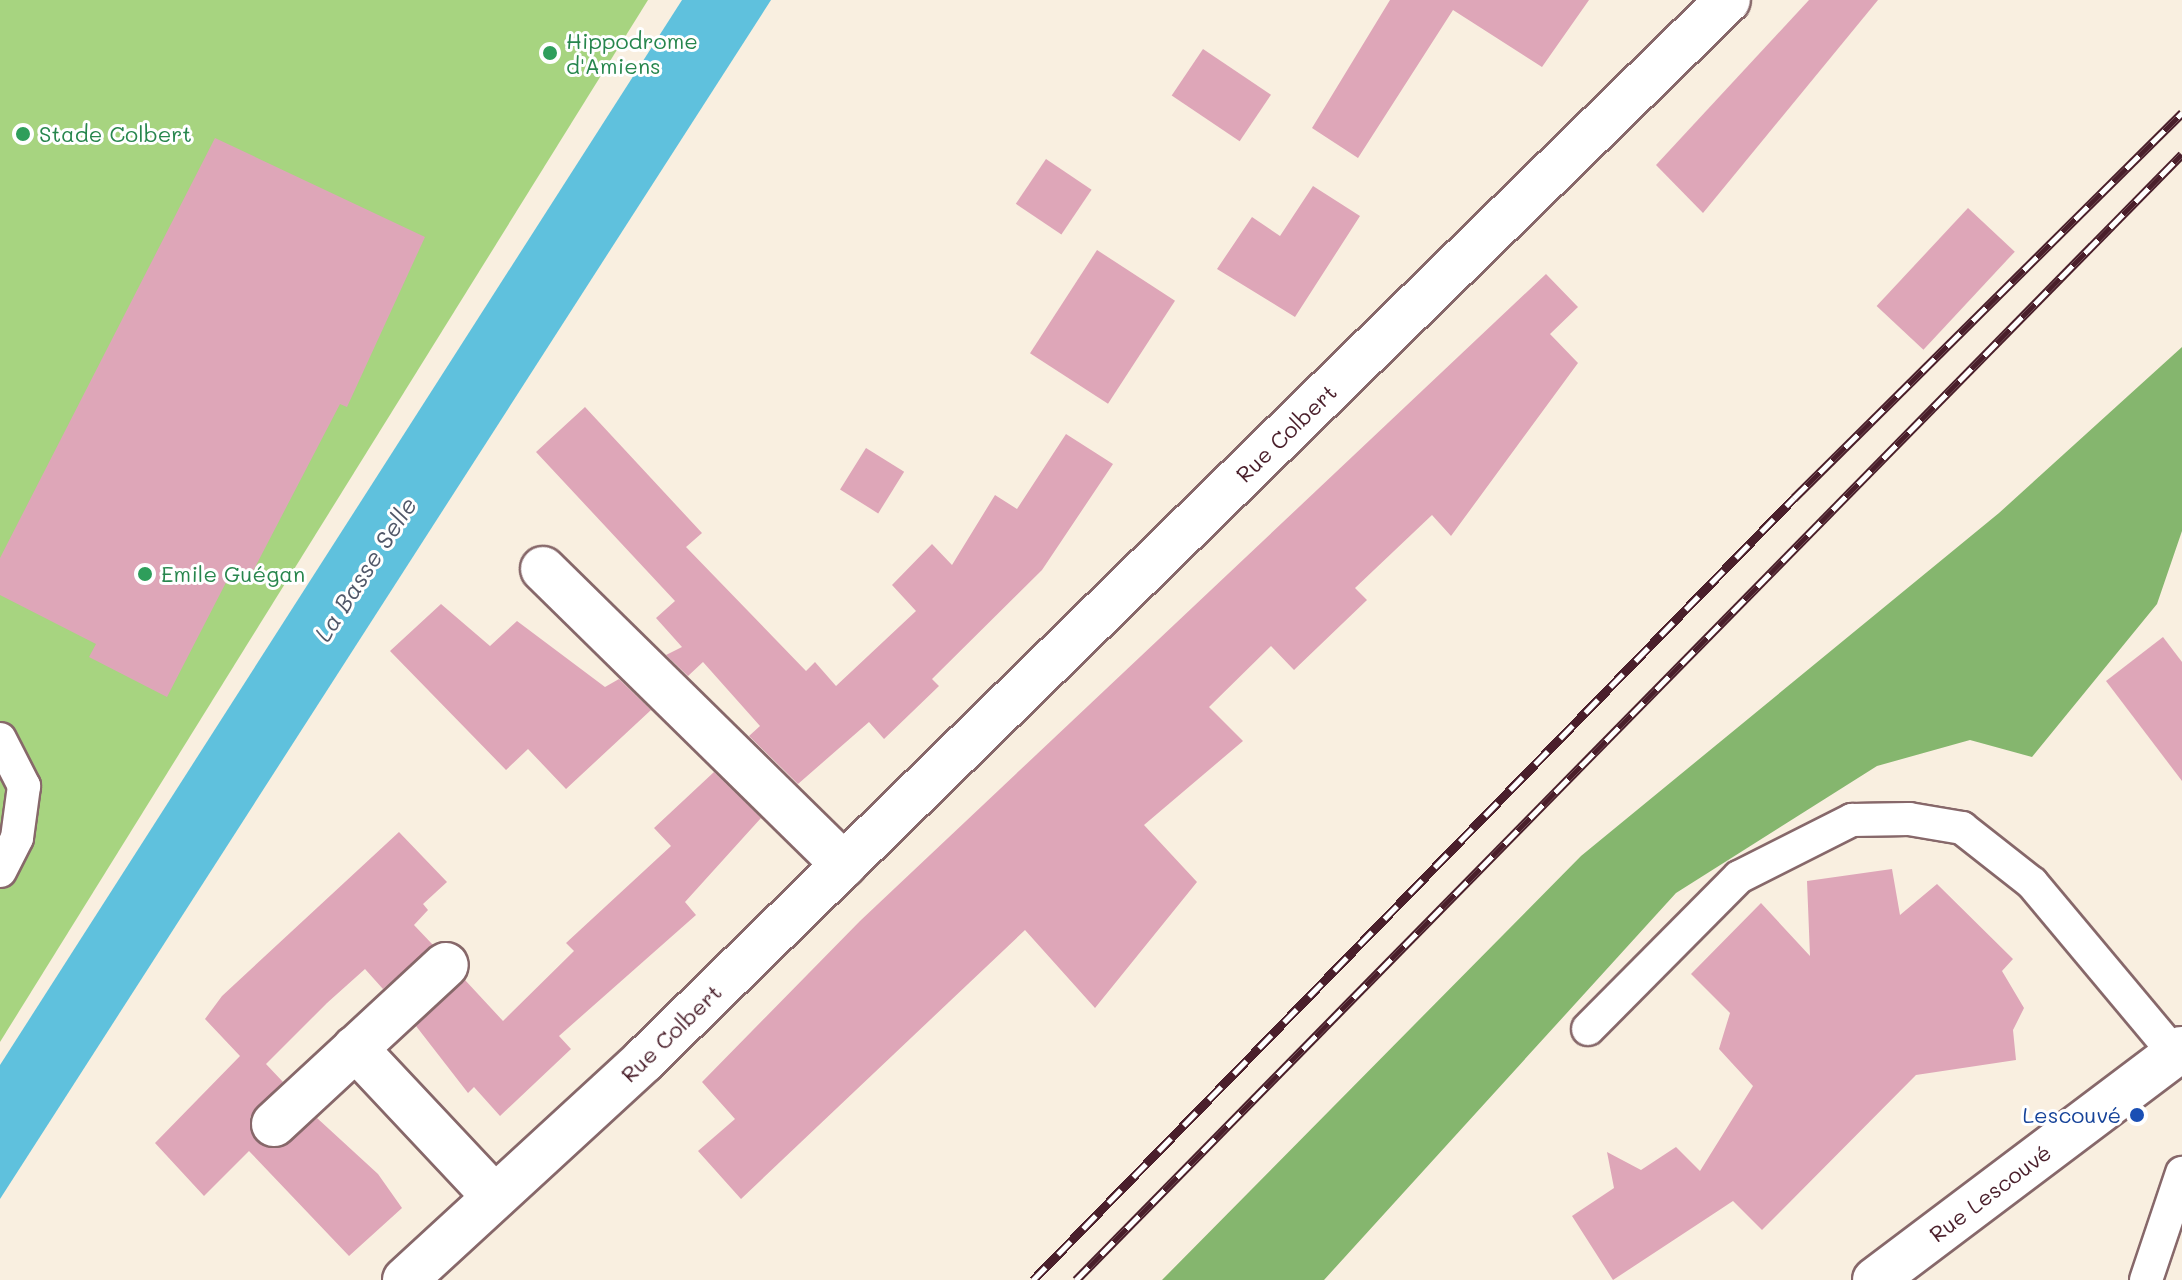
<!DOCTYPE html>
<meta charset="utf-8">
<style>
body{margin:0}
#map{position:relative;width:2182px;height:1280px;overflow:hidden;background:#f9efe0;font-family:Mali,sans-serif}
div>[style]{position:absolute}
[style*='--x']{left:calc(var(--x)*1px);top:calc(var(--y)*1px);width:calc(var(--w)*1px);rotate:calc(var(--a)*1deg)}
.green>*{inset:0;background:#a7d480}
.forest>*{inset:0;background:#85b66e}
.water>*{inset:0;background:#5fc1dd}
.building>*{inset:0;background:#dea6b8;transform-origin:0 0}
.roads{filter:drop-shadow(2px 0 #87686a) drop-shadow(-2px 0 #87686a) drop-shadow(0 2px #87686a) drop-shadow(0 -2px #87686a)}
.service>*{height:32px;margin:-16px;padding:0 16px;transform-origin:16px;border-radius:16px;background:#fff}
.minor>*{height:44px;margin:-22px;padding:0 22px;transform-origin:22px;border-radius:22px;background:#fff}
.tertiary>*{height:44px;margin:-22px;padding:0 22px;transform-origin:22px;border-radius:22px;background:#fff}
.rail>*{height:9px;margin-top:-4.5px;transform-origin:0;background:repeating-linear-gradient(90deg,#fff 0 18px,#4a1f2b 0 36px);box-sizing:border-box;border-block:2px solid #4a1f2b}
.dots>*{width:22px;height:22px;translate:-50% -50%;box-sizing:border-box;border:4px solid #fff;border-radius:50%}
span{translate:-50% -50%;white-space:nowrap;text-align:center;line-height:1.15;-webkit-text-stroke:6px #fff;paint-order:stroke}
.leisure-label{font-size:22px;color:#27864d}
.left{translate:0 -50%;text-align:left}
.street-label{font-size:22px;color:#4a1f2b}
.transit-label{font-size:22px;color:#164399}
.right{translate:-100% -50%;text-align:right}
.water-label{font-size:24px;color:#515869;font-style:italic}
</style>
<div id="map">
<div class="green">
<i style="clip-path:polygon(0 0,648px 0,0 1042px)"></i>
</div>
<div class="forest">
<i style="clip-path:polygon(2182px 347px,2182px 531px,2157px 604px,2032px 757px,1970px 740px,1877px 766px,1676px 893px,1324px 1280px,1162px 1280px,1581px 856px,1999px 513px)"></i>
</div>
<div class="water">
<i style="clip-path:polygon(682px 0,771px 0,0 1199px,0 1065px)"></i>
</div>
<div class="building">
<i style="clip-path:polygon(1390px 0,1589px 0,1542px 67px,1453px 10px,1358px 158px,1312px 128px)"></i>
<i style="clip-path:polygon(1809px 0,1878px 0,1703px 213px,1656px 165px)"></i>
<i style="left:1203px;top:49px;width:82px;height:56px;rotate:34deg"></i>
<i style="clip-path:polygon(215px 138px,425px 237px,347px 407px,340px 404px,252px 573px,235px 565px,167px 697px,89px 657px,96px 644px,0 595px,0 558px)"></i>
<i style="left:1046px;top:159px;width:55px;height:54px;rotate:34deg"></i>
<i style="clip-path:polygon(1313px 186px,1360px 216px,1295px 317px,1217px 269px,1252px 217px,1280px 236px)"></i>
<i style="left:1968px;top:208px;width:64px;height:134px;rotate:43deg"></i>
<i style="left:1097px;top:250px;width:93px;height:123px;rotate:33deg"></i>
<i style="clip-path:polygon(1546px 274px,1578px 307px,1550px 334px,1578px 363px,1451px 536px,1432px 515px,1355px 588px,1367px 600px,1294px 670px,1271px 646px,1209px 707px,1243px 741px,1144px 825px,1197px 882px,1095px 1008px,1025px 930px,741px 1199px,698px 1151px,735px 1119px,702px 1082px,860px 921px)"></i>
<i style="clip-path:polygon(585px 407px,702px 533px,686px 547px,806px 671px,815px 662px,836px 686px,916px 611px,892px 585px,932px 544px,952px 565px,995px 495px,1017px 509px,1066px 434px,1113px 464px,1042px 570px,932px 679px,939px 686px,884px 739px,869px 722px,798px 784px,749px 736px,760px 726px,703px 662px,688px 676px,666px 655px,682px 647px,656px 618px,675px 601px,536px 452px)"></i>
<i style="left:866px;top:448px;width:45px;height:49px;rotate:32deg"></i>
<i style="clip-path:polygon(441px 604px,490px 646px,517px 621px,605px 687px,619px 679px,651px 710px,566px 789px,528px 749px,506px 770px,390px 651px)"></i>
<i style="clip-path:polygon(2163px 637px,2182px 662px,2182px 781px,2106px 681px)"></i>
<i style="clip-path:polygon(714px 772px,761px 818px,685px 902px,696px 915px,559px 1036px,571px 1049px,500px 1116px,474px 1087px,468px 1093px,416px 1026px,465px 980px,503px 1021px,574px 951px,566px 943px,671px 846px,654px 828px)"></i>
<i style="clip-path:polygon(399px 832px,447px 882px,423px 904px,428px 910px,414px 925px,433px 945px,383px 989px,365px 969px,327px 1003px,266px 1064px,283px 1082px,250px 1117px,256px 1141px,279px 1148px,317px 1118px,378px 1174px,402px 1208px,349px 1256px,249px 1151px,204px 1196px,155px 1143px,240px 1056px,205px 1019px,222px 996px)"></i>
<i style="clip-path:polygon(1892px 869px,1900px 915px,1937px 884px,2013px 959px,2002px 971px,2024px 1008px,2013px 1030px,2016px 1060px,1916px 1075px,1762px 1230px,1733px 1201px,1613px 1280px,1572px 1216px,1614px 1188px,1607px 1152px,1641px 1170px,1676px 1147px,1700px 1171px,1753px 1086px,1719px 1049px,1730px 1013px,1691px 974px,1761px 903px,1810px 956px,1807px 881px)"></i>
</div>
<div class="roads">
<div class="service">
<i style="--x:0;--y:739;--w:53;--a:62.9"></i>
<i style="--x:24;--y:786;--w:52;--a:97.7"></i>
<i style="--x:17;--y:838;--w:37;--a:117"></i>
<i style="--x:1588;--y:1029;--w:214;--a:-45.2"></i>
<i style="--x:1739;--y:877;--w:127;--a:-26.8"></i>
<i style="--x:1852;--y:820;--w:57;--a:-1"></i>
<i style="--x:1909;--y:819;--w:54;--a:9.6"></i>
<i style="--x:1962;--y:828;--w:89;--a:38.2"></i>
<i style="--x:2032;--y:883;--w:223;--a:50.1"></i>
<i style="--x:2146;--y:1280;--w:113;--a:-71.4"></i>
</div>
<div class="minor">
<i style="--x:543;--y:569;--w:422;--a:44.5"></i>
<i style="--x:355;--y:1048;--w:204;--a:46.8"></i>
<i style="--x:274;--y:1124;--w:234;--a:-42.8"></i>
<i style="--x:1875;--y:1280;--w:384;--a:-37"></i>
</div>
<div class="tertiary">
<i style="--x:405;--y:1280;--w:325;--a:-42.6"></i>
<i style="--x:644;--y:1060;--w:1516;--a:-44.36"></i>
</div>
</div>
<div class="rail">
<i style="--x:1033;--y:1280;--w:1091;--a:-45.78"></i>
<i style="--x:1794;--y:498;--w:547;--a:-44.78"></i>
<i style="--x:1076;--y:1280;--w:1578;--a:-45.51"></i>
</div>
<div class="dots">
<i style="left:550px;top:53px;background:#2e9e5b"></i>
<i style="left:23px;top:134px;background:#2e9e5b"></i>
<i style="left:145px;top:574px;background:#2e9e5b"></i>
<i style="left:2137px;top:1115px;background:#1a4fb4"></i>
</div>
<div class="leisure-label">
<span class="left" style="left:566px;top:53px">Hippodrome<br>d'Amiens</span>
<span class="left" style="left:39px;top:134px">Stade Colbert</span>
<span class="left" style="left:161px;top:574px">Emile Guégan</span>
</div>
<div class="street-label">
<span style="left:1286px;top:433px;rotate:-44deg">Rue Colbert</span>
<span style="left:671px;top:1033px;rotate:-44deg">Rue Colbert</span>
<span style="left:1990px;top:1193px;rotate:-37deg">Rue Lescouvé</span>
</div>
<div class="transit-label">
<span class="right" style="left:2121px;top:1115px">Lescouvé</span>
</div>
<div class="water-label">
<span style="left:365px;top:569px;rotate:-57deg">La Basse Selle</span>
</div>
</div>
